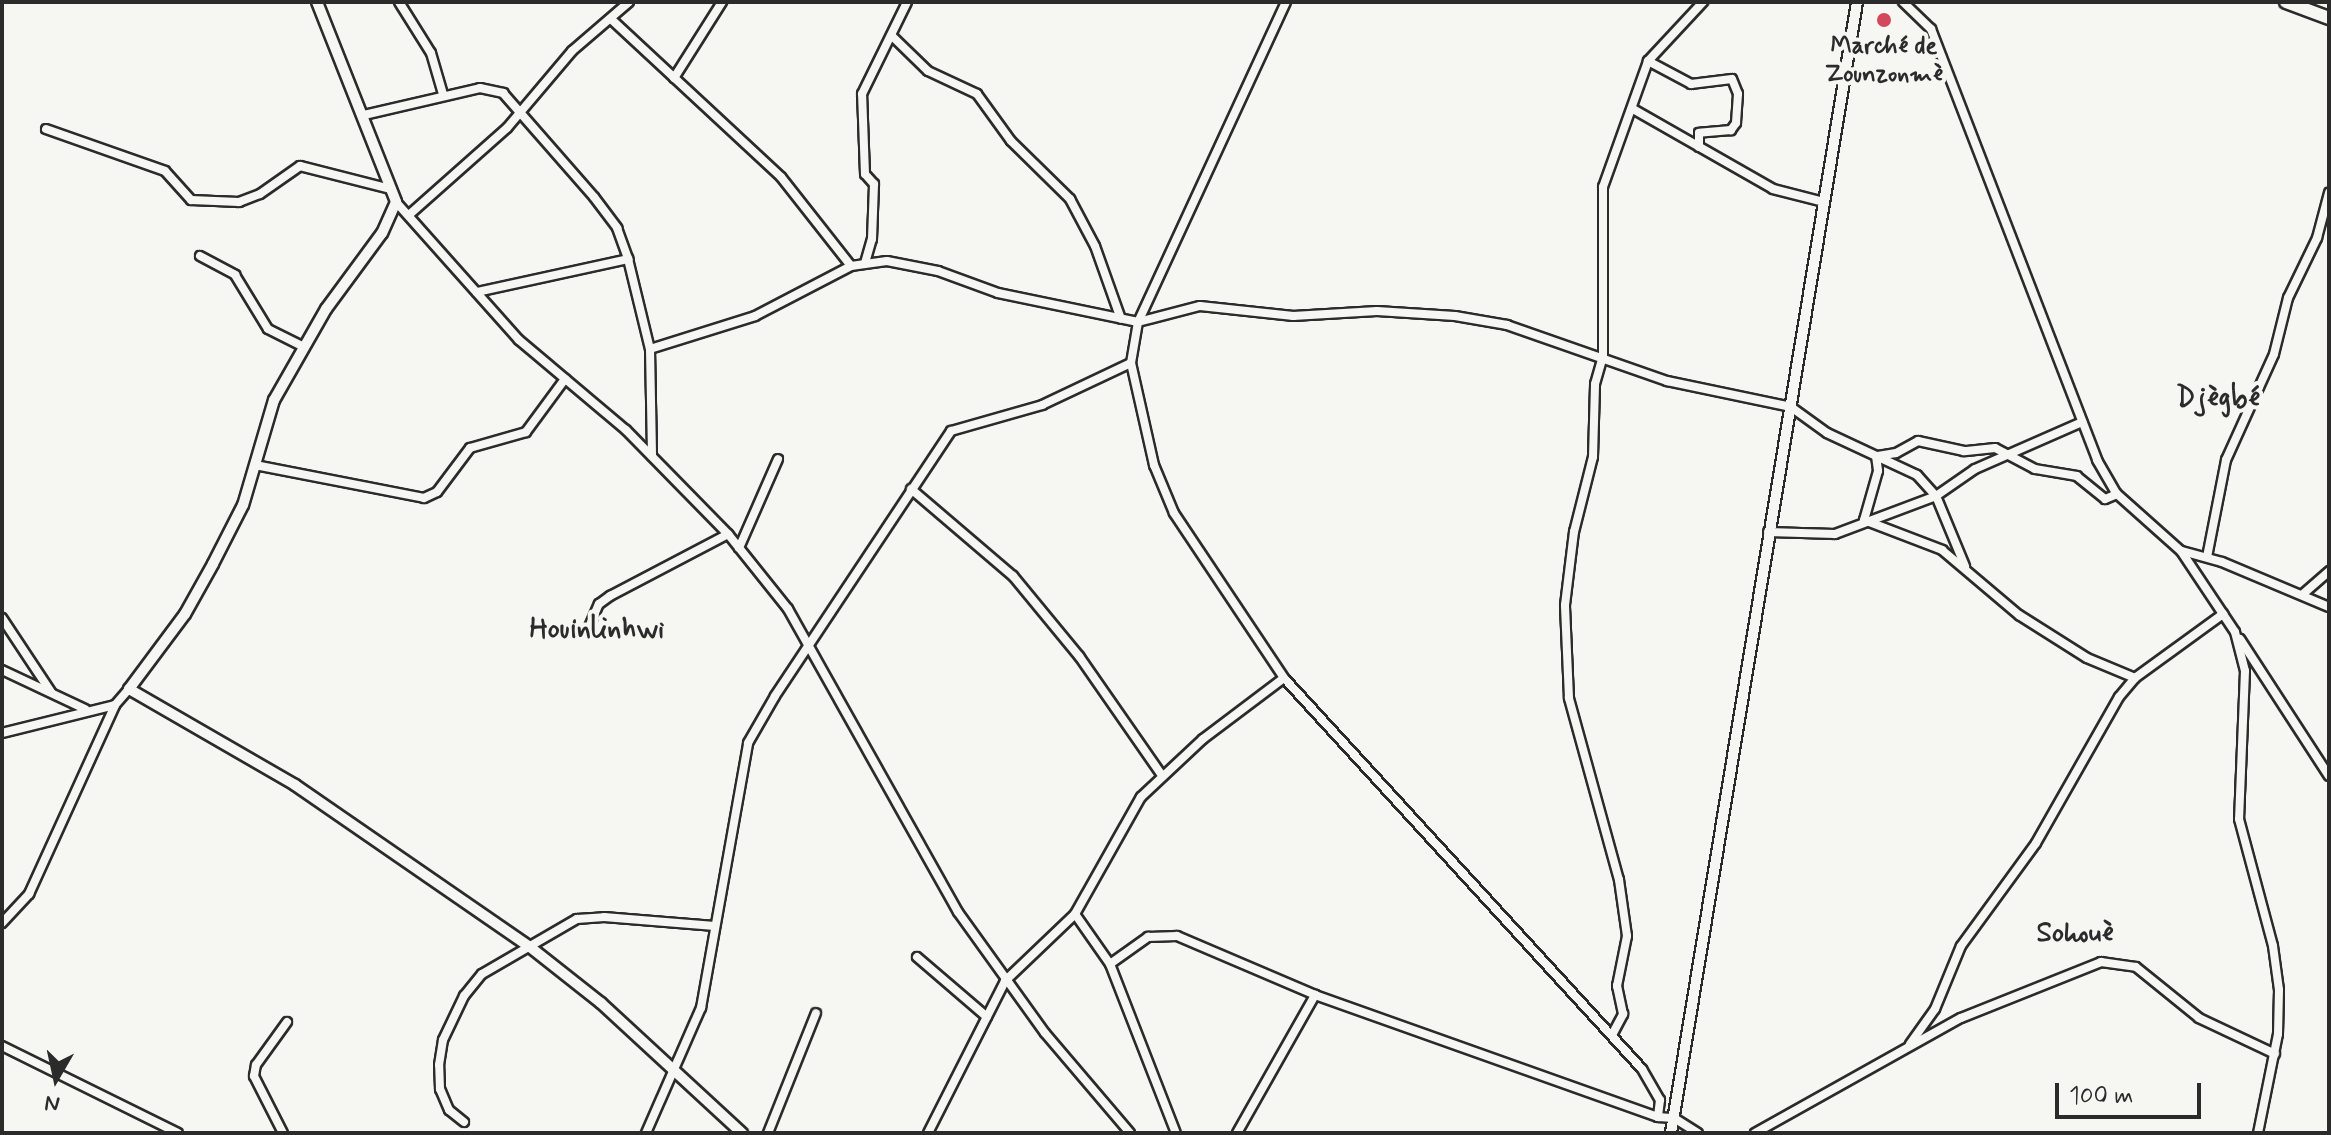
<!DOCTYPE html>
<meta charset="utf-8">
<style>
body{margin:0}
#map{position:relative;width:2331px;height:1135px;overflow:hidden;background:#f6f6f2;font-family:Mynerve,sans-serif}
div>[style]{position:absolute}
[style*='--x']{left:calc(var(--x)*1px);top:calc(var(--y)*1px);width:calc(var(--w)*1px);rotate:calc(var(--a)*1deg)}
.roads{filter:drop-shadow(2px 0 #2b2b2b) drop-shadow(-2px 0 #2b2b2b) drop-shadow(0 2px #2b2b2b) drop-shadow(0 -2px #2b2b2b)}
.minor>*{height:8px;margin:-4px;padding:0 4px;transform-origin:4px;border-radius:4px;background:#f6f6f2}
.tertiary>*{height:10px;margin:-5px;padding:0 5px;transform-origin:5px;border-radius:5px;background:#f6f6f2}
.primary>*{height:12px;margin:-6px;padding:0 6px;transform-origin:6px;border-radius:6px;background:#f6f6f2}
.dots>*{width:22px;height:22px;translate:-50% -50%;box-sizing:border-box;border:4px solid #f6f6f2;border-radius:50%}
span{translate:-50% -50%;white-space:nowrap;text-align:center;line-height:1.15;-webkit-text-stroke:8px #f6f6f2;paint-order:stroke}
.poi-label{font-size:24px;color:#2b2b2b;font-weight:700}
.quarter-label{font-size:28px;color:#2b2b2b;font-weight:700}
.frame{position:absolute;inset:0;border:4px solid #2b2b2b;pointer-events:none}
.north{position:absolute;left:16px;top:1039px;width:80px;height:80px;-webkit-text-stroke:6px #f6f6f2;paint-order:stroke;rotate:189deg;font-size:22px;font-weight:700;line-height:32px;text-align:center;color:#2b2b2b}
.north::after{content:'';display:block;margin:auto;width:28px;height:36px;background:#2b2b2b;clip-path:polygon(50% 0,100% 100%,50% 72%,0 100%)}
.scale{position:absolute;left:2055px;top:1083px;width:146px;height:36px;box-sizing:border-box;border:4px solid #2b2b2b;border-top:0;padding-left:10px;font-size:24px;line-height:28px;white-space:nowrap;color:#2b2b2b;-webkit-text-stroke:6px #f6f6f2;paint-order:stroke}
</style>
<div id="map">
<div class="roads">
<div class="minor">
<i style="--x:399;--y:2;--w:60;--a:57.9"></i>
<i style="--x:431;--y:53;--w:43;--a:73.7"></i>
<i style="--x:1286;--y:2;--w:353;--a:114.8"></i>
<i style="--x:1138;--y:322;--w:42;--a:99.7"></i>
<i style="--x:1131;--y:363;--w:105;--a:77.3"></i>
<i style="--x:1154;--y:465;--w:52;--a:67.4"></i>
<i style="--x:1174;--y:513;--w:198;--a:56.3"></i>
<i style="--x:1284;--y:678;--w:530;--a:47.52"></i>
<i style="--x:1642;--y:1069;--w:36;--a:60"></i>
<i style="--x:1660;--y:1100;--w:17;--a:97"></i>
<i style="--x:1903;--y:2;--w:39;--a:44"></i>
<i style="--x:1931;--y:29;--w:462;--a:68.9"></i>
<i style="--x:2097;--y:460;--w:39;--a:60"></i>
<i style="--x:2117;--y:494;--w:86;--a:41.7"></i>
<i style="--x:2181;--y:551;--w:97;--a:56.3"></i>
<i style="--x:2235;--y:632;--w:40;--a:75.6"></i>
<i style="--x:2245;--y:671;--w:148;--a:92.3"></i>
<i style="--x:2239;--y:819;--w:131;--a:75"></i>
<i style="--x:2273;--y:946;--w:44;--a:82.2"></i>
<i style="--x:2279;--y:990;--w:44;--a:91.3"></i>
<i style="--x:2278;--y:1034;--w:101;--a:101.4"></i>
<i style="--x:611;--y:19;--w:232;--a:42.9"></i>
<i style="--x:781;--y:177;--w:113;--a:51.8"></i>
<i style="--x:892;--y:36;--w:50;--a:44.2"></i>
<i style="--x:928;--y:71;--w:54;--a:25.1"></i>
<i style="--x:977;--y:94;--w:58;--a:54.1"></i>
<i style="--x:1011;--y:141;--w:83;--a:44.5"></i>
<i style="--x:1070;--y:199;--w:53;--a:62"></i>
<i style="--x:1095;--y:246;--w:77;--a:70.4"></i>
<i style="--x:1648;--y:61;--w:49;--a:28.1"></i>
<i style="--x:1691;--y:84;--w:41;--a:-7"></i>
<i style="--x:1732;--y:79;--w:16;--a:68"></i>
<i style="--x:1738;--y:94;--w:29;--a:94"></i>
<i style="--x:1736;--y:123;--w:9;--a:126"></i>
<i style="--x:1731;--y:130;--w:32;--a:175"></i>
<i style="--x:1699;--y:133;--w:14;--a:90"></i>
<i style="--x:674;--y:78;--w:90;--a:-57.7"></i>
<i style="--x:1633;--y:109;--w:161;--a:29.7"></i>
<i style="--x:1773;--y:189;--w:53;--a:14.3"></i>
<i style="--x:364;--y:115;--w:119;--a:-13.1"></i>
<i style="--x:480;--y:88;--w:24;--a:12"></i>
<i style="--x:503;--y:93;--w:138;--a:48.8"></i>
<i style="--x:594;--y:197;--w:39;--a:53"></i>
<i style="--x:617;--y:228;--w:33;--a:70"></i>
<i style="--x:628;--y:259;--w:93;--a:76.3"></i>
<i style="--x:650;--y:349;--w:107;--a:88.9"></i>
<i style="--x:46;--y:129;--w:126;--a:19.4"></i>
<i style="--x:165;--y:171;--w:39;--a:48"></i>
<i style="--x:191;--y:200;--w:48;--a:2.4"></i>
<i style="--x:239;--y:202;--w:22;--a:-21"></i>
<i style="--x:260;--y:194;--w:49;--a:-35"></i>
<i style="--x:300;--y:166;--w:93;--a:14.3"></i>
<i style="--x:396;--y:202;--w:185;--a:48.3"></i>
<i style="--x:519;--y:340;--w:140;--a:40.1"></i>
<i style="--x:626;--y:430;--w:146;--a:45.6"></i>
<i style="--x:728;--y:534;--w:96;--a:51.3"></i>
<i style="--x:788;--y:609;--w:347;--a:60.7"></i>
<i style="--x:958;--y:912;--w:149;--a:54.3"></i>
<i style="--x:1045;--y:1033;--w:131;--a:49.6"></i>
<i style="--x:410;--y:214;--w:130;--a:-41.6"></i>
<i style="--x:507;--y:128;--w:101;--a:-49.8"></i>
<i style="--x:572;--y:51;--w:75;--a:-40.7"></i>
<i style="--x:200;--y:256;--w:40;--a:28"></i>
<i style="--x:235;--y:275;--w:63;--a:58.6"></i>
<i style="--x:268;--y:329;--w:40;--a:26.6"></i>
<i style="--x:865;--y:263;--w:25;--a:-74"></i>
<i style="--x:872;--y:239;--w:55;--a:-87.9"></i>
<i style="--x:874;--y:184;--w:13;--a:-132"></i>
<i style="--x:865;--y:174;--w:80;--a:-92.1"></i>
<i style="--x:862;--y:94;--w:102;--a:-63.9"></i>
<i style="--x:477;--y:292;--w:155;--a:-12.3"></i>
<i style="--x:650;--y:349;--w:110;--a:-17.4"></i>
<i style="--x:755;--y:316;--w:108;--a:-27.5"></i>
<i style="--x:851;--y:266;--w:36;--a:-8"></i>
<i style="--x:887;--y:261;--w:52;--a:11.1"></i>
<i style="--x:938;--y:271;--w:64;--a:20.1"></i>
<i style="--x:998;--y:293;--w:143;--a:11.7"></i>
<i style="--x:1138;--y:322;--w:64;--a:-14.5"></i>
<i style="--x:1200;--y:306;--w:94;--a:6.1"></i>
<i style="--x:1293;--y:316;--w:84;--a:-3.4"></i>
<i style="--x:1377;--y:311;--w:78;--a:3.7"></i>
<i style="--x:1455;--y:316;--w:53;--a:9.8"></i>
<i style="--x:1507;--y:325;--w:170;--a:19.3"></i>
<i style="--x:1667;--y:381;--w:127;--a:11.8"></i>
<i style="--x:1791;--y:407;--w:44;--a:35.8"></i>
<i style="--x:1827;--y:433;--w:99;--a:25"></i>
<i style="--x:1917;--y:475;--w:28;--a:48"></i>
<i style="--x:1936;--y:496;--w:76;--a:67.5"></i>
<i style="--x:255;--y:465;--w:172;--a:11"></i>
<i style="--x:424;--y:498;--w:14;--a:-25"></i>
<i style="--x:437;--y:492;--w:55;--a:-53.1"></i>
<i style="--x:470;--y:448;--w:58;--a:-15.9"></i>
<i style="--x:526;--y:432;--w:66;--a:-53.7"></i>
<i style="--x:911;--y:489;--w:134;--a:40.5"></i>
<i style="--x:1013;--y:576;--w:104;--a:50.5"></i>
<i style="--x:1079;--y:656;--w:144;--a:55.2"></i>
<i style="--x:2117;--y:494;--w:13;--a:157"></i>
<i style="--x:2105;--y:499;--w:36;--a:-141"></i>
<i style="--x:2077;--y:476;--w:43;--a:-170.5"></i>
<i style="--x:2035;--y:469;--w:45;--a:-152.3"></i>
<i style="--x:1995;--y:448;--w:31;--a:174"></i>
<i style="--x:1964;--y:451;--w:47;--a:-167.7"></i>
<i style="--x:1918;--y:441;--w:25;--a:151"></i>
<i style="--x:1896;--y:453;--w:20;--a:171"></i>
<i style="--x:1876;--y:456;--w:15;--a:82"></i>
<i style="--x:1878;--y:471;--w:51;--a:105.9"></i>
<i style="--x:1864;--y:520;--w:84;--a:21"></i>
<i style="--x:1942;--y:550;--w:101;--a:40.2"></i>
<i style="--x:2019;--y:615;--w:80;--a:32.3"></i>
<i style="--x:2087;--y:658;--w:52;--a:22.6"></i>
<i style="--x:1768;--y:532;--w:67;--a:1.7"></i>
<i style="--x:1835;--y:534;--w:108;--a:-20.6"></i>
<i style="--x:1936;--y:496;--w:47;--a:-34.7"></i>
<i style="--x:1975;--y:469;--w:117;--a:-23.7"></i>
<i style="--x:739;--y:548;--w:97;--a:-66.3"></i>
<i style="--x:2182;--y:551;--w:41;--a:15.4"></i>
<i style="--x:2222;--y:562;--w:116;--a:22.8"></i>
<i style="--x:2207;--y:557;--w:99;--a:-78.9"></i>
<i style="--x:2226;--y:460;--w:116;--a:-65.6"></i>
<i style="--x:2274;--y:354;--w:58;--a:-76"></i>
<i style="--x:2288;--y:298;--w:67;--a:-64.2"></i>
<i style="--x:2317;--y:238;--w:47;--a:-75.1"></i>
<i style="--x:2303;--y:594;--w:35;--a:-41"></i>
<i style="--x:2;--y:618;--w:89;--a:56.5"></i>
<i style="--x:589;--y:627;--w:25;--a:-67"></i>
<i style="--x:599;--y:604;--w:14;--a:-36"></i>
<i style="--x:610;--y:596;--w:133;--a:-27.7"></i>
<i style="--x:2240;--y:639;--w:163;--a:57"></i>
<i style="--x:2;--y:670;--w:92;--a:25.2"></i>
<i style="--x:2;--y:733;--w:116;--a:-13.9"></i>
<i style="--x:1075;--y:914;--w:61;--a:55"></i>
<i style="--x:1110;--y:964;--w:181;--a:68.7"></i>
<i style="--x:2;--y:923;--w:40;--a:-47"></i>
<i style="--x:29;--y:894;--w:208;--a:-65.5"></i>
<i style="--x:115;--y:705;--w:21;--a:-49"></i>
<i style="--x:917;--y:957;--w:92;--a:40.6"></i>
<i style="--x:1110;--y:964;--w:47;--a:-35.4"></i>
<i style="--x:1148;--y:937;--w:29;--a:-2"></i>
<i style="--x:1177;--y:936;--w:150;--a:23.1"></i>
<i style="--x:1315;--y:995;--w:364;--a:19.6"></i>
<i style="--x:1658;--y:1117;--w:16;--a:4"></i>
<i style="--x:1674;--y:1118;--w:28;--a:32"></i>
<i style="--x:1612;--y:1035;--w:24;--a:-62"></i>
<i style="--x:1623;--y:1014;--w:29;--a:-102"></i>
<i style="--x:1617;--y:986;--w:51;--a:-78.7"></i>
<i style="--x:1627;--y:936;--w:57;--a:-98.1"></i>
<i style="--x:1619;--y:880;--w:189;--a:-105.4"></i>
<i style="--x:1569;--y:698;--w:93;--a:-92.5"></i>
<i style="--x:1565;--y:605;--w:74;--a:-83"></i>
<i style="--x:1574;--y:532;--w:77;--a:-75.8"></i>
<i style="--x:1593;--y:457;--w:73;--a:-88.4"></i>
<i style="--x:1595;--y:384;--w:29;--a:-74"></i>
<i style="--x:1603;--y:356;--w:169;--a:-90"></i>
<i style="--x:1603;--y:187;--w:134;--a:-70.3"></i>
<i style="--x:1648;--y:61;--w:81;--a:-47"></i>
<i style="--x:1910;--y:1044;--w:43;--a:-54.5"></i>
<i style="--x:1935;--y:1009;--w:68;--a:-67.6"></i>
<i style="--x:1961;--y:946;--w:127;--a:-53.9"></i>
<i style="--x:2036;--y:843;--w:168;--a:-60.4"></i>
<i style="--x:2119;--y:697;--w:25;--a:-50"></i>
<i style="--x:2135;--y:678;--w:109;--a:-36"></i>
<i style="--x:2;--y:1046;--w:196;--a:26.3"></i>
<i style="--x:464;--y:1122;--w:19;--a:-141"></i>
<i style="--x:449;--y:1110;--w:23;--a:-113"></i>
<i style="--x:440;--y:1089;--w:24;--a:-92"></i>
<i style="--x:439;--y:1065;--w:25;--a:-81"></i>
<i style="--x:443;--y:1040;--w:49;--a:-64.5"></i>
<i style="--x:464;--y:996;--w:28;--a:-51"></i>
<i style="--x:482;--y:974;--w:110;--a:-30.1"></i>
<i style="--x:577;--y:919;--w:27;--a:-4"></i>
<i style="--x:604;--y:917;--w:111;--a:4.6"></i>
<i style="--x:283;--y:1133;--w:64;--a:-117"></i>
<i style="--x:254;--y:1076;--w:11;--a:-80"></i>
<i style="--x:256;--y:1065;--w:53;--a:-54.2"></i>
<i style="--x:646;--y:1133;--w:137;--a:-66.3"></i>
<i style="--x:701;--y:1008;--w:269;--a:-79.9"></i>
<i style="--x:748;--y:743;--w:54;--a:-60.1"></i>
<i style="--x:775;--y:696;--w:318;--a:-56.4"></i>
<i style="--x:951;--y:431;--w:95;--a:-15.9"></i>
<i style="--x:1042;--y:405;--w:98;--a:-25.3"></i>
<i style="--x:768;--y:1133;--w:129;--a:-68.2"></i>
<i style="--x:928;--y:1133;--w:170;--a:-63.1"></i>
<i style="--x:1005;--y:981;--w:97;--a:-43.7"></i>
<i style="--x:1075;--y:914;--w:134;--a:-60.6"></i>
<i style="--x:1141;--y:797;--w:85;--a:-43.1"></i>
<i style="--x:1203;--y:739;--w:101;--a:-37"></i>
<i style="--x:1237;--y:1133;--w:159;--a:-60.5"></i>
<i style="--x:1755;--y:1133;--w:236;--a:-29.2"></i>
<i style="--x:1961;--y:1018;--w:151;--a:-21.8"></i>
<i style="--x:2101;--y:962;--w:35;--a:8"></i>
<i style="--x:2136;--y:967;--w:81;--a:39"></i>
<i style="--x:2199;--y:1018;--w:84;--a:25.3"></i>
</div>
<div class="tertiary">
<i style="--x:317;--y:2;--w:215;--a:68.4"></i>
<i style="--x:396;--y:202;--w:34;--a:114"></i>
<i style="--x:382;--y:233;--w:94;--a:126.4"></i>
<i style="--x:326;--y:309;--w:105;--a:119.7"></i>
<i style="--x:274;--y:400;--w:109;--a:106.4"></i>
<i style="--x:243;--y:505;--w:66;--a:117"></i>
<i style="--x:213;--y:564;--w:57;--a:119.2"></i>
<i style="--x:185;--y:614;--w:94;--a:126.7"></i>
<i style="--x:129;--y:689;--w:192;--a:30"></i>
<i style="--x:295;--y:785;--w:285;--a:34.6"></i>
<i style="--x:530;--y:947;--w:90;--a:38.3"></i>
<i style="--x:601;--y:1003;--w:192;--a:42.7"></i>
<i style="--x:1671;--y:1133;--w:1146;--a:-80.66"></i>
</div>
<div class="primary">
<i style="--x:2286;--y:2;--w:46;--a:20.4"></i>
</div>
</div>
<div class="dots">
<i style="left:1884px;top:20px;background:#d1495b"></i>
</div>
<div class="poi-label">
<span style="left:1884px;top:61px">Marché de<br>Zounzonmè</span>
</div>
<div class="quarter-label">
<span style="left:2218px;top:399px">Djègbé</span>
<span style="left:597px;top:630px">Houinlinhwi</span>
<span style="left:2075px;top:934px">Sohouè</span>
</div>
<div class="frame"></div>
<div class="north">N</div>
<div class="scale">100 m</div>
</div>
